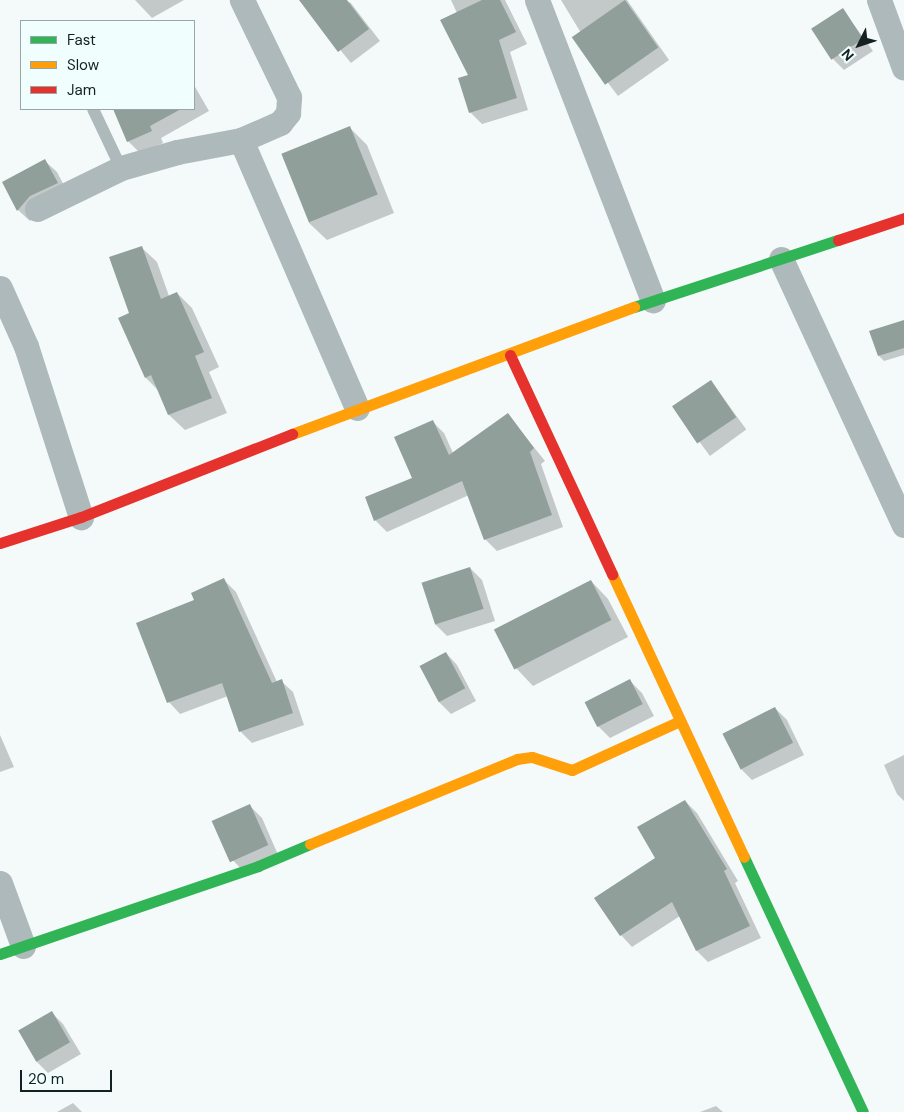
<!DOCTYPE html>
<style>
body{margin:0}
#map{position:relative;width:904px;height:1112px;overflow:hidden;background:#f4fafa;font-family:"DM Sans",sans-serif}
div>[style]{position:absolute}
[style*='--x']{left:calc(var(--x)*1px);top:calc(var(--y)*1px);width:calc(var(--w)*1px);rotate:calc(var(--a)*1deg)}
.shadow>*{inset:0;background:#0003;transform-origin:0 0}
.building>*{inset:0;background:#909f99;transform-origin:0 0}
.lane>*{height:12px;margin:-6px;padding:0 6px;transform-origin:6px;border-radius:6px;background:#aeb9bb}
.street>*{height:25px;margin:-12.5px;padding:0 12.5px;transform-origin:12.5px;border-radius:12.5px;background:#aeb9bb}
.fast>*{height:11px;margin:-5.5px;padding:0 5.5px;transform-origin:5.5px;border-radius:5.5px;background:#30b455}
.slow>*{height:11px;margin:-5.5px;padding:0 5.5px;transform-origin:5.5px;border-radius:5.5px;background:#ff9f0a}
.jam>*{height:11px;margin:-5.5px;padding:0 5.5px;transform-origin:5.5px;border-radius:5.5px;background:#e5322d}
span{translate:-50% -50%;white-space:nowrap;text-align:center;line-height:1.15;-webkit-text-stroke:5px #f0fefd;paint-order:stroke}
.legend{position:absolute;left:20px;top:20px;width:175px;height:90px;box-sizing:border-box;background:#f0fefd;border:1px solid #98a6a5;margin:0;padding:6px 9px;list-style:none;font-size:15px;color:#142120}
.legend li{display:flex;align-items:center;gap:10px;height:25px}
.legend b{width:25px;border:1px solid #98a6a5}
.north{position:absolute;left:834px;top:20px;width:50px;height:50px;-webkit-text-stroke:4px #f0fefd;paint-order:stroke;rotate:229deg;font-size:14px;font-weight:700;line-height:20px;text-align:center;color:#142120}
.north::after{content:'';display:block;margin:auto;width:18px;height:22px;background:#142120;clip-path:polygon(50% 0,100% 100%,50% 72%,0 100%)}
.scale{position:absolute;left:20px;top:1070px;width:92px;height:22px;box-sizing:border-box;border:2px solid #142120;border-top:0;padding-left:6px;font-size:15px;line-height:18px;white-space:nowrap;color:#142120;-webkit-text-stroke:4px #f0fefd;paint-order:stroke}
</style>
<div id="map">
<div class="shadow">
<i style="clip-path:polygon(135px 0,184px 0,152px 18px)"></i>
<i style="clip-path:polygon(451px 0,505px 0,527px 44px,510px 52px,528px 110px,482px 124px,470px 112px,469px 76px,457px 13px)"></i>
<i style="clip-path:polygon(561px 0,627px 0,669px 60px,618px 96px,574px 38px,581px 33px)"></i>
<i style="clip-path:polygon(350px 2px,380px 41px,351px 63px,315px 19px)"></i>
<i style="clip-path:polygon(843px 10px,873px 51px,844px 70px,832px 58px,813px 28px)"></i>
<i style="clip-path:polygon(194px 85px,209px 111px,161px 138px,163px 143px,140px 153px,128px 141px,114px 109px,194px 109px)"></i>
<i style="clip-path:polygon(350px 128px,367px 145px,394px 213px,327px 240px,309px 223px,282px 155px)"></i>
<i style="clip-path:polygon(45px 161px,57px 172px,69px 195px,42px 208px,30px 221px,18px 210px,4px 182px)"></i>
<i style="clip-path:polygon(141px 247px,157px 262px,169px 296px,177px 293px,192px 308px,219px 367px,209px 372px,227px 413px,185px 430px,169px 415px,159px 391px,146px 378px,120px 318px,131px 313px)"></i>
<i style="clip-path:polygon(904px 322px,904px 355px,884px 361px,879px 356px)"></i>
<i style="left:711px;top:381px;width:60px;height:45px;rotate:54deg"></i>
<i style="clip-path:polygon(508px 415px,545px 461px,541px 464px,563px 527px,497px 551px,485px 539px,469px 495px,387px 532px,375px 520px,414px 479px,432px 421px,444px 433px,453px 453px)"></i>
<i style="clip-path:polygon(470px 568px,482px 580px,495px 621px,447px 636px,435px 624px)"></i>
<i style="clip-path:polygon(224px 580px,236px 592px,277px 682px,281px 681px,293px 692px,304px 725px,252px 743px,240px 731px,228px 696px,180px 714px,169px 702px,138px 624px,196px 601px)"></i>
<i style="clip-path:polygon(591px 581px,608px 599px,628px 637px,533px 686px,516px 668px)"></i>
<i style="clip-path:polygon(446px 653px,457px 665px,476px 701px,451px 714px,439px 702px)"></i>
<i style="clip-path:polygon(630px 681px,642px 693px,654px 716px,610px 738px,598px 726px)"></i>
<i style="clip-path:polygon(775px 708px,787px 720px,804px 755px,752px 780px,740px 768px)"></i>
<i style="clip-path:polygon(0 735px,14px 767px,0 772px)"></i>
<i style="clip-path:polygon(904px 755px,904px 801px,897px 794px,884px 765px)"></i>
<i style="clip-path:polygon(685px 801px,697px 813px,738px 881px,735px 883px,761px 938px,708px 962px,697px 951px,680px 916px,632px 947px,621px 935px)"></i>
<i style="clip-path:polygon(250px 806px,262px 818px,279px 857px,242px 870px,231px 858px)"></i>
<i style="clip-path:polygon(52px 1013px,63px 1024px,81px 1054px,48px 1073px,36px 1061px)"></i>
<i style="clip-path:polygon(73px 1103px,82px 1112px,57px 1112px)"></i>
<i style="clip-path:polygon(716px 1106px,723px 1112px,700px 1112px)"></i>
</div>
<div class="building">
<i style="clip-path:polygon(299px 0,347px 0,369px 29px,338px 52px)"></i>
<i style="clip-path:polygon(482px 0,500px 0,516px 32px,499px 40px,517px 98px,469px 113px,458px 78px,468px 75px,440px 20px)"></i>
<i style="left:625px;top:0;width:58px;height:65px;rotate:55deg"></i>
<i style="left:843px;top:8px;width:37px;height:38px;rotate:57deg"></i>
<i style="clip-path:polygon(113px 109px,181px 109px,150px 126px,152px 131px,127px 142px)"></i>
<i style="left:350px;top:126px;width:74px;height:74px;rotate:68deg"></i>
<i style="clip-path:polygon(45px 159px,58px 183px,30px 196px,17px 211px,2px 182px)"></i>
<i style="clip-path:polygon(142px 246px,161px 299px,177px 292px,204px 352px,195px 356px,212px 398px,168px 415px,151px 375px,145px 378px,118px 318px,129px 313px,109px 257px)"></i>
<i style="clip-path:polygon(904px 320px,904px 348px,878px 356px,869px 331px)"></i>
<i style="left:711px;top:380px;width:45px;height:47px;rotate:56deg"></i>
<i style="clip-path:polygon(508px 413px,534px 448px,530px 452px,552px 515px,484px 540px,462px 481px,374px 521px,365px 497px,412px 478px,394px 437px,433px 420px,449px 455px)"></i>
<i style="left:470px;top:567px;width:44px;height:51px;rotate:72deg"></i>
<i style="clip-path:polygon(224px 578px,272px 683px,282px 679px,293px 713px,239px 732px,222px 683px,167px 703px,136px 623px,194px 600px,191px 593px)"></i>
<i style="left:591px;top:580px;width:45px;height:109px;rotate:63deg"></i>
<i style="left:446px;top:652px;width:41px;height:30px;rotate:62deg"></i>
<i style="left:630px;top:679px;width:28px;height:51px;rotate:63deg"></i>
<i style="left:775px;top:707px;width:40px;height:59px;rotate:63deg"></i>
<i style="clip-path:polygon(685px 800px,727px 869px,724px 871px,750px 926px,696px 951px,672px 902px,620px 936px,594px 898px,655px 858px,637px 827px)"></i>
<i style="left:250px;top:804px;width:45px;height:42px;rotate:66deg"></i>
<i style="left:52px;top:1011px;width:36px;height:39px;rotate:60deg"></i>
</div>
<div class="lane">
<i style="--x:93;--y:109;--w:65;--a:64.6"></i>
</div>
<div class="street">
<i style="--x:537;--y:0;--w:322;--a:68.9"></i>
<i style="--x:879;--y:0;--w:72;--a:69.8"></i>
<i style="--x:241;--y:140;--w:43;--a:-23.6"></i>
<i style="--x:280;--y:123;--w:13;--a:-51"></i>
<i style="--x:288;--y:113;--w:16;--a:-86"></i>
<i style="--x:289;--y:97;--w:108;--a:-115.9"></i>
<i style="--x:37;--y:209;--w:93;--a:-26"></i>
<i style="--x:121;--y:168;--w:58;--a:-15.9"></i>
<i style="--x:177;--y:152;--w:65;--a:-10.6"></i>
<i style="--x:241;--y:140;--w:292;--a:66.6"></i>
<i style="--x:781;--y:259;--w:293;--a:65.2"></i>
<i style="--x:0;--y:288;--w:64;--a:65.9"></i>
<i style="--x:26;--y:346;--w:180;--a:72.2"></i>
<i style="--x:0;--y:883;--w:67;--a:69.9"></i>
</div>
<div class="fast">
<i style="--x:634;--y:307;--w:215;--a:-18.2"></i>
<i style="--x:744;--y:857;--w:281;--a:65"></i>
<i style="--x:0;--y:954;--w:273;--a:-18.8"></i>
<i style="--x:258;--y:866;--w:56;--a:-22.9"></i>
</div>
<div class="slow">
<i style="--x:292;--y:434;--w:365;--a:-20.4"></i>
<i style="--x:612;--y:574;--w:312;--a:65"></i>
<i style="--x:310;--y:844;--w:224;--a:-22.3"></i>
<i style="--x:517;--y:759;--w:15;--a:-8"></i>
<i style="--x:532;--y:757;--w:42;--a:18"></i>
<i style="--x:572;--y:770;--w:119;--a:-24.4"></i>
</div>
<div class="jam">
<i style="--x:838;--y:240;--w:70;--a:-18.4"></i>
<i style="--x:510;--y:355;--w:242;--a:65"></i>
<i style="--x:0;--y:543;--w:85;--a:-17.8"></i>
<i style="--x:81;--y:517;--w:227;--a:-21.5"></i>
</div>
<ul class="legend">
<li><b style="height:6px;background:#30b455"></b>Fast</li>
<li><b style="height:6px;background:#ff9f0a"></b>Slow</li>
<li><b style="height:6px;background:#e5322d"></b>Jam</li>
</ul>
<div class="north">N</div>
<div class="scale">20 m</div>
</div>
